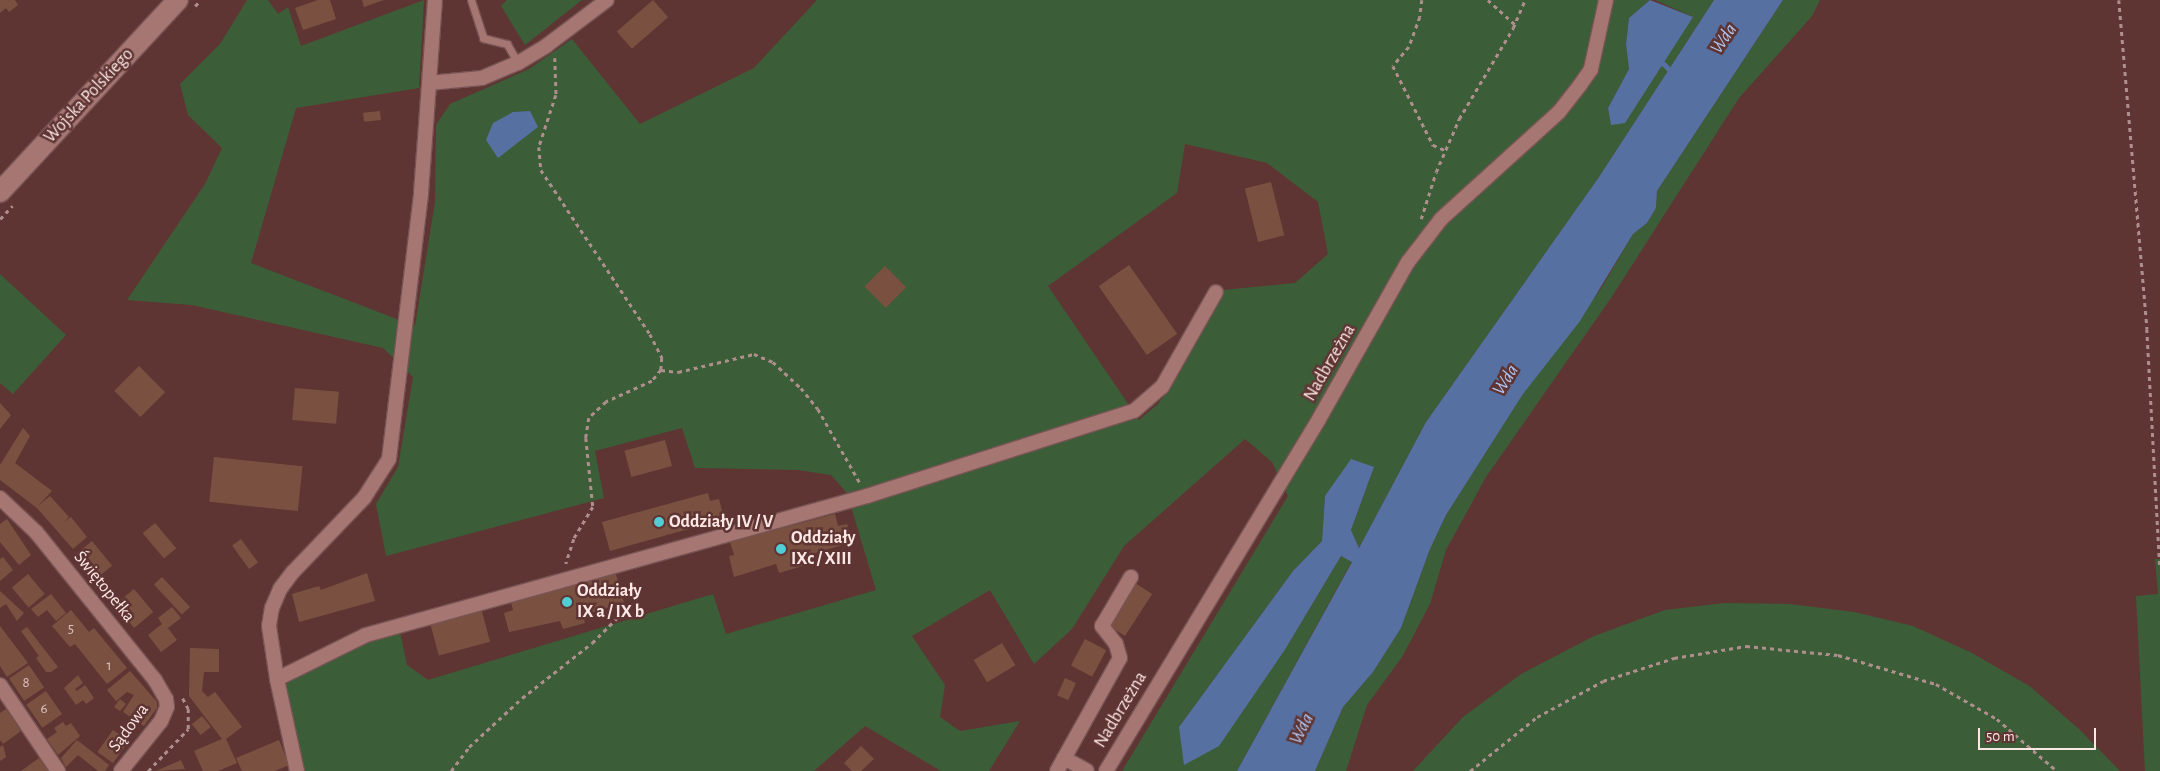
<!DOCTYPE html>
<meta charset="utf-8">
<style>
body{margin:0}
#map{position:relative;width:2160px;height:771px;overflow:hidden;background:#5f3533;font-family:"Alegreya Sans",sans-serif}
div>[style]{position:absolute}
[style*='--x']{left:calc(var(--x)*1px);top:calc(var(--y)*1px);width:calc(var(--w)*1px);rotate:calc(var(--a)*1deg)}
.green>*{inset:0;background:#3b5e38}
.water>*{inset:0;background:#5670a2}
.stream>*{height:4.5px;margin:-2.25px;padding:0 2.25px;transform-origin:2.25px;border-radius:2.25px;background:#5670a2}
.building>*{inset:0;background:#7a5141;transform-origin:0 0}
.path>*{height:2.5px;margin-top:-1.25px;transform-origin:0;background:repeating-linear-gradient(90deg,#af8f8d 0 4px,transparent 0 8px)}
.roads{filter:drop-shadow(1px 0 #775454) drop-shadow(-1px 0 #775454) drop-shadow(0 1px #775454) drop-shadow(0 -1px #775454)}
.lane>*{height:7px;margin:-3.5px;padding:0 3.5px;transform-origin:3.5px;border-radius:3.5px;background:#a67673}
.street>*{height:14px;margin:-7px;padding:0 7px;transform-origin:7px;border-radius:7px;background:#a67673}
.secondary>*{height:20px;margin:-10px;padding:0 10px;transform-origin:10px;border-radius:10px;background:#a67673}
.dots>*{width:14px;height:14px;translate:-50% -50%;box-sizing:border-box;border:2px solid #5f3533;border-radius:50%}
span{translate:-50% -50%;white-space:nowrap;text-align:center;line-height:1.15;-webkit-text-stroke:5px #5f3533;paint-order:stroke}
.number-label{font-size:15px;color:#ddc2bd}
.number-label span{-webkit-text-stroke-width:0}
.street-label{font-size:18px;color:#fee8e6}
.poi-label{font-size:18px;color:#fee8e6;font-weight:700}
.left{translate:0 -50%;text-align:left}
.water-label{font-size:19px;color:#b0c8f5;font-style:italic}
.scale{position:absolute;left:1978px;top:728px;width:118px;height:22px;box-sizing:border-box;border:2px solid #fee8e6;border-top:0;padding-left:6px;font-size:15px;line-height:18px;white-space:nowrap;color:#fee8e6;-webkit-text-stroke:4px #5f3533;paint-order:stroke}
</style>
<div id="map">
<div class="green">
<i style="clip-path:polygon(evenodd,247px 0,268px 0,278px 14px,288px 7px,301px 46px,424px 0,419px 88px,296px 108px,251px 263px,415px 326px,435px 202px,436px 125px,450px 104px,529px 69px,572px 39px,640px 124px,754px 68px,817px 0,1650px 0,1629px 18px,1626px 44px,1629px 69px,1608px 108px,1611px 125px,1693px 17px,1655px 0,1714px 0,1599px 177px,1426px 422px,1359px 548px,1351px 530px,1374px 467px,1325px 496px,1322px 541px,1293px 571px,1179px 727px,1286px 648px,1341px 556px,1352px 561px,1237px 771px,1122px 771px,1288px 496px,1272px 462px,1245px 439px,1124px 546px,1072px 629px,1034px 664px,990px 590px,912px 636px,945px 685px,940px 717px,960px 731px,1020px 721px,989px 771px,941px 771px,865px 726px,814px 771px,305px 771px,286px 684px,336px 654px,367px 641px,400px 632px,407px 665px,428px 680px,713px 594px,726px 634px,876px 590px,847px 493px,831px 475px,798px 470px,695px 468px,682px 428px,595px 451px,604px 498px,386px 556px,376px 504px,398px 467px,413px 377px,383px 348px,192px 305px,127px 300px,205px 184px,222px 148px,188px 115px,180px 84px,220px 44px,247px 0,1185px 144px,1267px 163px,1318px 202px,1328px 254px,1295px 283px,1223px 290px,1176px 379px,1158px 404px,1139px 420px,1048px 286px,1177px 193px,1185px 144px)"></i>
<i style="clip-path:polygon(507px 0,582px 0,525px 45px,501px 6px)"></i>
<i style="clip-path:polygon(1783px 0,1820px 0,1812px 16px,1739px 98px,1611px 298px,1486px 477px,1446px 550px,1430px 604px,1402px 657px,1367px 705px,1346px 771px,1315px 771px,1343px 707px,1373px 672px,1401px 628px,1430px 549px,1446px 515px,1523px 394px,1602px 287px,1633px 234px,1647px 223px,1656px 208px,1657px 191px)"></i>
<i style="clip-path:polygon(0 274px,66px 335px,13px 394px,0 383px)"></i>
<i style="clip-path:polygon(2155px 559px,2160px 559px,2160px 771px,2145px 771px,2136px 596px,2158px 594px)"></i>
<i style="clip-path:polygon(1724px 603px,1790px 604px,1854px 612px,1913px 626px,1972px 653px,2031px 687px,2080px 730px,2120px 771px,1413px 771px,1463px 717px,1521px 674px,1594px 636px,1665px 610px)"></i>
</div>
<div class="water">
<i style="clip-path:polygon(1650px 0,1693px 17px,1625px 123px,1611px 125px,1608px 108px,1629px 69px,1626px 44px,1629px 18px)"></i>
<i style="clip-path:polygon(1714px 0,1783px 0,1657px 191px,1656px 208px,1647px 223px,1633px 234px,1580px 321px,1523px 394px,1446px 515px,1430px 549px,1401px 628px,1373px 672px,1343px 707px,1315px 771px,1237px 771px,1352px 562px,1341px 556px,1286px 648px,1219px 746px,1184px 765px,1179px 727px,1293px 571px,1322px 541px,1325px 496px,1351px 459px,1374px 467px,1351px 530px,1359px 548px,1426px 422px,1599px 177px)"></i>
<i style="clip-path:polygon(530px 111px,538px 127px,498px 158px,486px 140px,493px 123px,513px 112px)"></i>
</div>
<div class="stream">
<i style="--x:1663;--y:63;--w:8;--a:45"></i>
</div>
<div class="building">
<i style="clip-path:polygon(0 0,15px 0,18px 5px,9px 12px,6px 8px,0 13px)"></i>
<i style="clip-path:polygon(318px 0,330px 0,336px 19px,303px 30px,295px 8px)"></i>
<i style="clip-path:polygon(362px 0,384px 0,364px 7px)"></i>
<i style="left:653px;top:0;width:23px;height:48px;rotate:49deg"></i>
<i style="left:380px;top:111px;width:9px;height:17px;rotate:84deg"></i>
<i style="left:1271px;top:182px;width:55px;height:27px;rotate:76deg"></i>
<i style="left:1129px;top:265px;width:84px;height:37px;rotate:55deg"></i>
<i style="left:885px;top:266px;width:30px;height:29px;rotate:45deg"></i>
<i style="left:139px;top:366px;width:37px;height:35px;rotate:45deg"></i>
<i style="left:295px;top:388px;width:44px;height:32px;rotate:5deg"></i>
<i style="clip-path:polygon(0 403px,11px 415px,0 429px)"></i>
<i style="clip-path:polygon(23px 428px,30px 436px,15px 463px,52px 491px,38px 506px,50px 496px,69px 517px,63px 523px,71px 517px,87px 537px,73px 549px,37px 508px,0 480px,0 465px)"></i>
<i style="left:665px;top:440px;width:27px;height:42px;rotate:75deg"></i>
<i style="left:214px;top:457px;width:89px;height:45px;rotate:6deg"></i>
<i style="clip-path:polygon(708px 493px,710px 501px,719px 499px,724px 519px,610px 551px,602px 522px)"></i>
<i style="clip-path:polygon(835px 514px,838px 526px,847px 524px,853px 542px,801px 557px,803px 566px,779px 573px,776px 564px,734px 577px,729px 556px,734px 555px,730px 542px)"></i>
<i style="clip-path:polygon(7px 519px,31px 555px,19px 565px,0 542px,0 524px)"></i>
<i style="left:155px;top:523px;width:33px;height:16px;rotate:50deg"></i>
<i style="left:241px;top:539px;width:29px;height:11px;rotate:54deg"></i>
<i style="left:92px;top:541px;width:32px;height:21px;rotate:51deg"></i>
<i style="clip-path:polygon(3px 557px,13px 570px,0 581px,0 559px)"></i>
<i style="clip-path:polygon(615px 571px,624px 603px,583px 615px,585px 623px,563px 629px,560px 621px,509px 632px,504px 613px,513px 610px,510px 599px)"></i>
<i style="clip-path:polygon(367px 573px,375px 601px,299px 622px,292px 594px,319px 586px,321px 590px)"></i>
<i style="left:28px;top:574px;width:26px;height:21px;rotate:50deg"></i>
<i style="left:162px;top:577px;width:41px;height:11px;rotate:47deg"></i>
<i style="left:1132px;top:581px;width:24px;height:50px;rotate:33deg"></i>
<i style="left:134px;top:589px;width:30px;height:25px;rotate:50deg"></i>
<i style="clip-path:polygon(0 591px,24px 613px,17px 621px,6px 604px,0 608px)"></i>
<i style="clip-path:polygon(51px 594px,66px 613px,56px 621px,47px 610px,38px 617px,31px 609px)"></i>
<i style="clip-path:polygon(172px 607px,181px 618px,168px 628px,177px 640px,161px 652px,148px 635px,162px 624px,158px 618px)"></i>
<i style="left:481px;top:608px;width:35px;height:53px;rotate:75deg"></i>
<i style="clip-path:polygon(71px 610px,89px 632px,94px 628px,127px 668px,107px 684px,75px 644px,70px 647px,52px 626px)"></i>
<i style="clip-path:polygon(0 626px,28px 663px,7px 677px,0 666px)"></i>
<i style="clip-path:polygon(27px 627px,58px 667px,51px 672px,46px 672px,36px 658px,39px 656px,21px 631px)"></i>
<i style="left:1085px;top:639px;width:24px;height:30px;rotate:28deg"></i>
<i style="left:1002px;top:643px;width:26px;height:33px;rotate:59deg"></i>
<i style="clip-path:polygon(190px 648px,219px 649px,219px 672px,204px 672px,202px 691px,208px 697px,215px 692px,242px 727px,226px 739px,237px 763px,218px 771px,203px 771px,194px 751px,222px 739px,189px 696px)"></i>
<i style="left:29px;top:665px;width:27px;height:24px;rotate:56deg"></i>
<i style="clip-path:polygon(130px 671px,157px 702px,157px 708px,144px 726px,123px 712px,134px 695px,127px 692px,116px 701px,107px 690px)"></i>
<i style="clip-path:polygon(78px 675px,83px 683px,75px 689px,77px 691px,85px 685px,94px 698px,86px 704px,83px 700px,76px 705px,64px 688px)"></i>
<i style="left:1065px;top:678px;width:12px;height:19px;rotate:24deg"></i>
<i style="left:46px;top:691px;width:28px;height:24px;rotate:55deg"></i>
<i style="clip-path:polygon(120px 699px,126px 704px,120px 711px,114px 707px)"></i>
<i style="clip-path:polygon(6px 709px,21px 731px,3px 744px,0 740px,0 713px)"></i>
<i style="left:202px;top:716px;width:14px;height:13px;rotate:51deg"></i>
<i style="clip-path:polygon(63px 722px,66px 726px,71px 723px,80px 736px,58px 755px,47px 739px,57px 732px,54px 728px)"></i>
<i style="left:113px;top:730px;width:19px;height:27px;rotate:35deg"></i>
<i style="clip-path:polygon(77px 740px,109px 765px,105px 771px,98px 771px,78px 755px,66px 767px,61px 758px)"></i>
<i style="clip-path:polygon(279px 740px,289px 765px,275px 771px,242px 771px,236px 758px)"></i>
<i style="clip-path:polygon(3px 745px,6px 757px,0 761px,0 747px)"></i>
<i style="clip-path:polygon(861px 746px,874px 759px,861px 771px,852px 771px,844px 763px)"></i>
<i style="clip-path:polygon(39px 758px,48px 771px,21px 771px)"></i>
<i style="clip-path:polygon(181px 760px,185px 769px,156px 771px)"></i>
</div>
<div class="path">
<i style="--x:1422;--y:0;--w:17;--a:97"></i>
<i style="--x:1420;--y:17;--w:32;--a:110"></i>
<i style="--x:1409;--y:47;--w:25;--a:130"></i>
<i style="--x:1393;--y:66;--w:89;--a:63.1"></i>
<i style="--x:1433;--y:145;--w:13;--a:23"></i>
<i style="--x:1488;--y:0;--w:36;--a:42"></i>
<i style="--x:2119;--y:0;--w:330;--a:85.1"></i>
<i style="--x:2147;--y:329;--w:240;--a:86.9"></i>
<i style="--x:195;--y:6;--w:8;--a:-45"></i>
<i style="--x:555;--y:58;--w:37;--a:88"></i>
<i style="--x:556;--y:95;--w:55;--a:108.1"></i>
<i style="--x:539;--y:147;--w:23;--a:85"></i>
<i style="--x:541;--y:170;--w:197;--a:56.4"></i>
<i style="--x:650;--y:334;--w:27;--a:63"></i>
<i style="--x:662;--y:358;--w:12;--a:95"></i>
<i style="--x:661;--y:370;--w:14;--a:129"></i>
<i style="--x:652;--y:381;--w:51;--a:155.5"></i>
<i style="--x:606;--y:402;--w:23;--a:137"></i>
<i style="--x:589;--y:418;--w:20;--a:99"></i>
<i style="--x:586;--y:438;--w:69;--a:84.2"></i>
<i style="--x:593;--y:507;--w:37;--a:121"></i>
<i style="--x:574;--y:539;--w:26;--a:108"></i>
<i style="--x:0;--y:219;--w:18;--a:-47"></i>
<i style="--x:1421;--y:219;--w:49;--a:-72.3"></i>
<i style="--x:1436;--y:172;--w:58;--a:-66.5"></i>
<i style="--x:1459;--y:119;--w:106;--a:-59.3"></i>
<i style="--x:1513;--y:28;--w:30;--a:-67"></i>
<i style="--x:661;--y:370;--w:17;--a:7"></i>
<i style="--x:678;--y:372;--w:78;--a:-13.3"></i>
<i style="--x:754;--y:354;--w:21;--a:23"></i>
<i style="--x:773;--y:362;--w:38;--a:43"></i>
<i style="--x:801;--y:388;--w:27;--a:51"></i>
<i style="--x:818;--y:409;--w:85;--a:60.4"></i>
<i style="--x:148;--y:771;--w:58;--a:-46.4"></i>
<i style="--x:188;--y:729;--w:20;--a:-90"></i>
<i style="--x:188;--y:709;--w:15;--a:-118"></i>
<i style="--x:451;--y:771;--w:30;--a:-53"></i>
<i style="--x:469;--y:747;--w:72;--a:-42.8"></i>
<i style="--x:522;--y:698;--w:89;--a:-38.2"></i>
<i style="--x:592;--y:643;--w:51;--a:-45"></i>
<i style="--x:1470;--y:771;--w:86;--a:-38.9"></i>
<i style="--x:1537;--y:717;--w:75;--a:-28.6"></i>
<i style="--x:1603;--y:681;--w:75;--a:-17.9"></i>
<i style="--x:1674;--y:658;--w:73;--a:-9.5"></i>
<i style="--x:1746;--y:646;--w:92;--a:5.6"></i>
<i style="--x:1838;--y:655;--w:102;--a:16.5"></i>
<i style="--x:1936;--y:684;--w:70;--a:29.8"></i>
<i style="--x:1997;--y:719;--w:79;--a:40.9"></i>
</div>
<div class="roads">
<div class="lane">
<i style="--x:471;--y:0;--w:40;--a:72"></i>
<i style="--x:483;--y:38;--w:25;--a:14"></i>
<i style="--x:507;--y:44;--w:22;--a:60"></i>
</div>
<div class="street">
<i style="--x:429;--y:83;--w:83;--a:-85.9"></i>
<i style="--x:0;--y:498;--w:50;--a:43.4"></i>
<i style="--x:36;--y:532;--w:190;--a:51.2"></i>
<i style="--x:155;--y:680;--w:22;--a:60"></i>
<i style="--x:166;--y:699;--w:8;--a:83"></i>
<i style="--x:167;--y:707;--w:15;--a:113"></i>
<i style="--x:161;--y:721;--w:64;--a:128.7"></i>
<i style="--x:277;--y:679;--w:99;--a:-26.3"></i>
<i style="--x:366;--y:635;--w:520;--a:-15.51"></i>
<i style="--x:867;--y:496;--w:280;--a:-17.7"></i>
<i style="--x:1134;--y:411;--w:37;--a:-41"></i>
<i style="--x:1162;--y:387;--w:109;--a:-60.4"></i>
<i style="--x:0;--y:685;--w:104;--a:56"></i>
<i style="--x:1064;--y:758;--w:26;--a:29"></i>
<i style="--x:297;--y:771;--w:94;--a:-102.3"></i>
<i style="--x:277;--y:679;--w:54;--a:-98.6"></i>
<i style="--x:269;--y:626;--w:18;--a:-81"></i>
<i style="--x:272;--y:608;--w:21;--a:-67"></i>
<i style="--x:280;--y:589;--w:21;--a:-53"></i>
<i style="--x:293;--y:572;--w:103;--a:-46.2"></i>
<i style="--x:364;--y:498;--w:46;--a:-57.3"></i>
<i style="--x:389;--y:459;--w:268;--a:-83.1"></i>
<i style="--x:421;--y:193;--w:110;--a:-85.8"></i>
<i style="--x:429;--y:83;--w:53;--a:-5.4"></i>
<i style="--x:482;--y:78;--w:39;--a:-23"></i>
<i style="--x:518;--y:63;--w:33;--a:-31"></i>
<i style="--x:546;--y:46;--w:76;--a:-37"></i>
<i style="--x:1057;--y:771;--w:129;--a:-60.9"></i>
<i style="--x:1120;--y:658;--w:15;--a:-106"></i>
<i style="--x:1116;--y:644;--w:23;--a:-128"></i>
<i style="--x:1102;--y:626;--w:57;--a:-59.4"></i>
<i style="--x:1106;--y:771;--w:411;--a:-58.8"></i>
<i style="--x:1319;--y:419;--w:180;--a:-60.5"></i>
<i style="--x:1408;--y:262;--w:54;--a:-52.5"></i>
<i style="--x:1441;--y:219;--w:159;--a:-42.2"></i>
<i style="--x:1559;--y:112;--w:34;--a:-52"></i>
<i style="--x:1580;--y:85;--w:19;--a:-55"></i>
<i style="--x:1591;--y:69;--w:71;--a:-77.7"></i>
</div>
<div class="secondary">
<i style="--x:0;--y:192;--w:262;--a:-47.2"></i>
</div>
</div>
<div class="dots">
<i style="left:659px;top:522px;background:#52ccd5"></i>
<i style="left:781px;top:549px;background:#52ccd5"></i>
<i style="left:567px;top:602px;background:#52ccd5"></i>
</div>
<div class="number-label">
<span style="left:71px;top:629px">5</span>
<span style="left:109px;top:666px">1</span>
<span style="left:26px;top:683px">8</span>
<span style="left:44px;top:709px">6</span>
</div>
<div class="street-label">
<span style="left:89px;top:96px;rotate:-47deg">Wojska Polskiego</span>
<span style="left:1330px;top:363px;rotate:-60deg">Nadbrzeżna</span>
<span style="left:104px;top:587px;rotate:51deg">Świętopełka</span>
<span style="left:1121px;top:710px;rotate:-59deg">Nadbrzeżna</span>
<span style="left:129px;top:728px;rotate:-54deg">Sądowa</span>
</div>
<div class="poi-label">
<span class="left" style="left:669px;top:522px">Oddziały IV / V</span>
<span class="left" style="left:791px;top:549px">Oddziały<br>IXc / XIII</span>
<span class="left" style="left:577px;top:602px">Oddziały<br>IX a / IX b</span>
</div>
<div class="water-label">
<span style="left:1724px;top:39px;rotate:-56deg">Wda</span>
<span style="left:1506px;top:380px;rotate:-58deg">Wda</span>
<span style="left:1302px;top:729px;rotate:-63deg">Wda</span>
</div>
<div class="scale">50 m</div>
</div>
